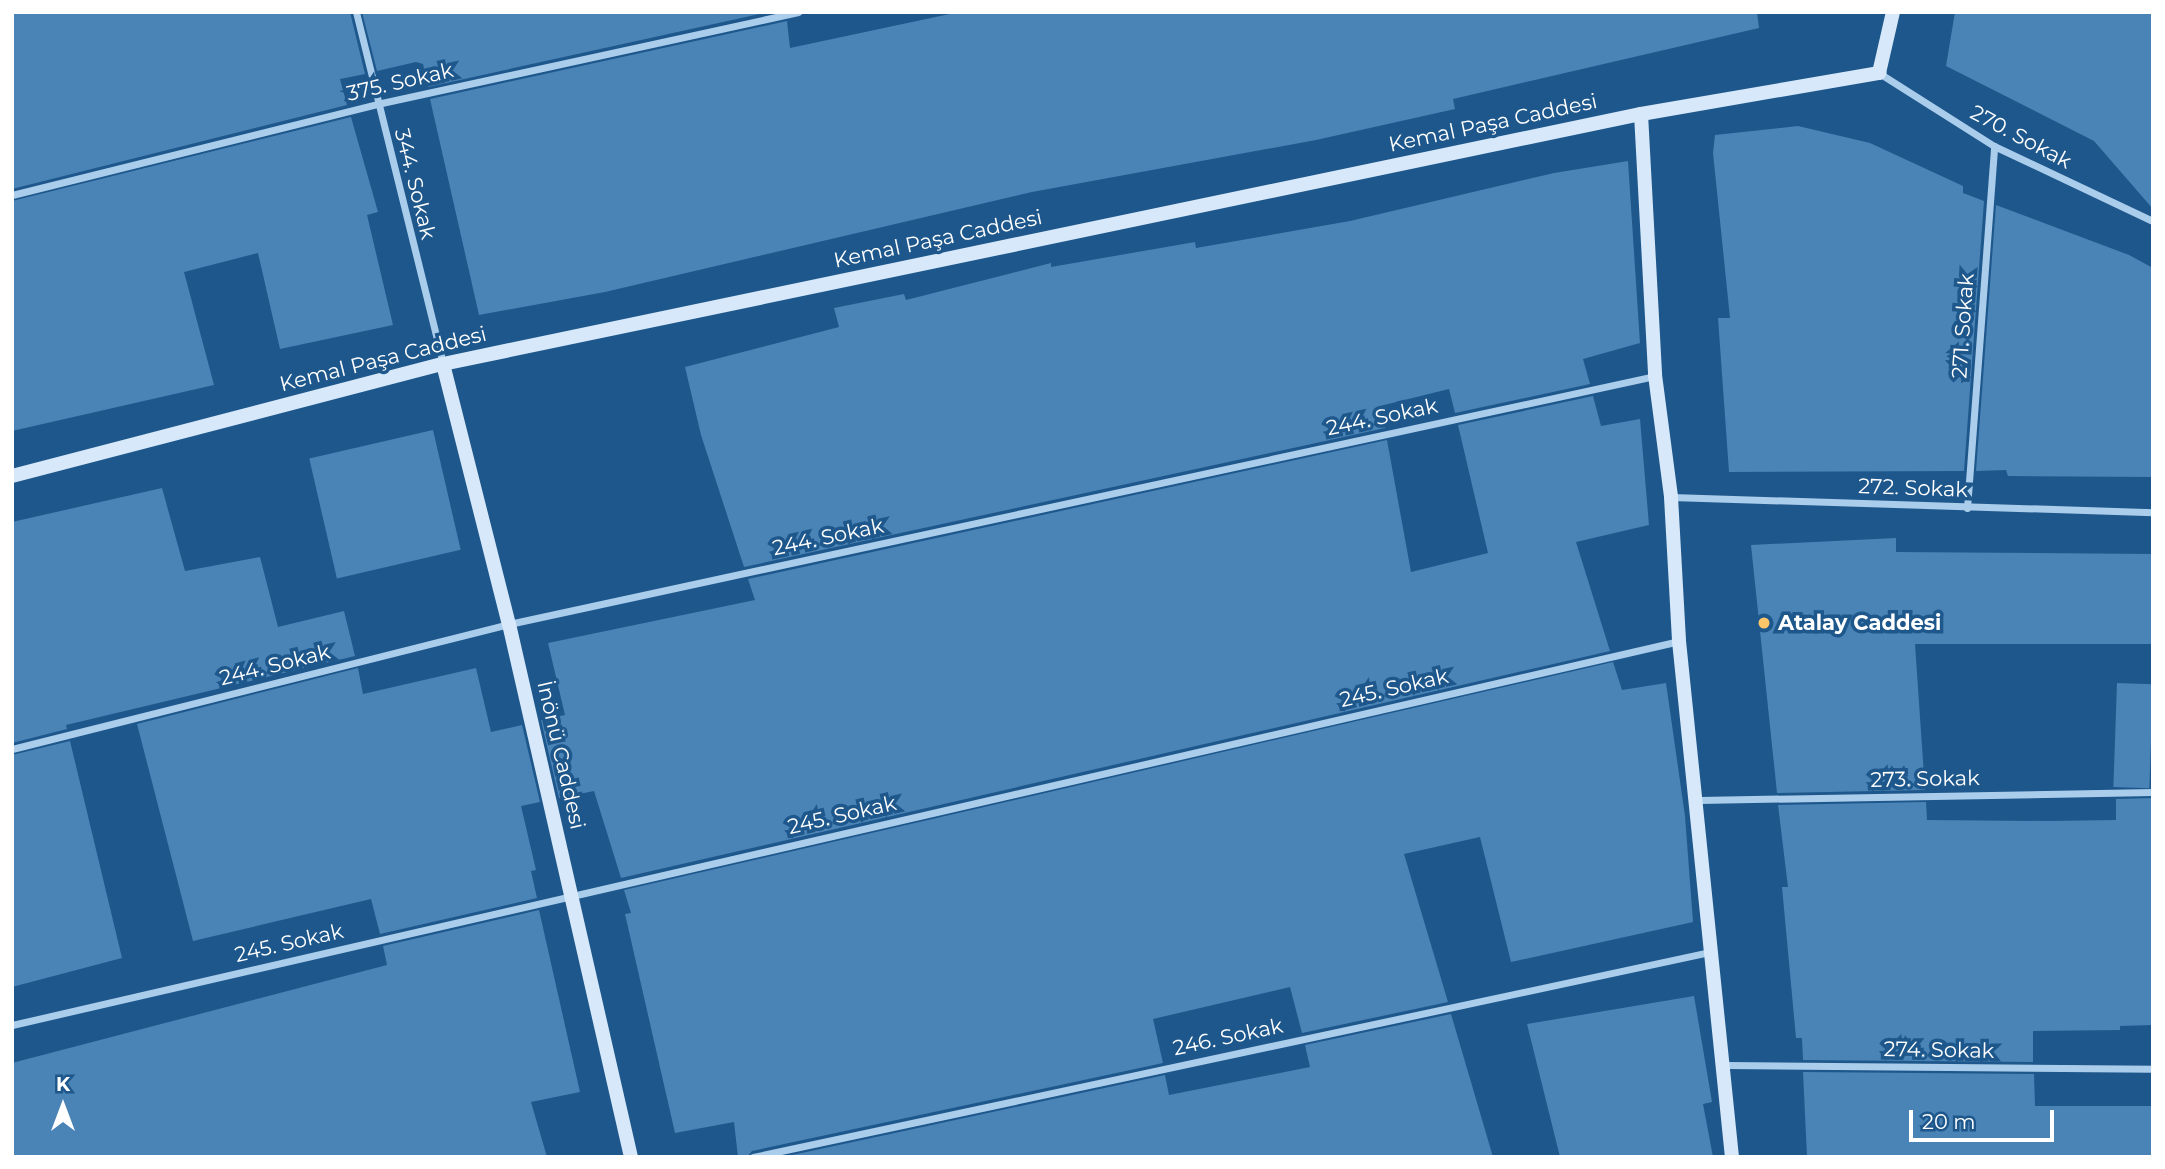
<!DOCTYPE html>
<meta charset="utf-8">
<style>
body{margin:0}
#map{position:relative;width:2165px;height:1169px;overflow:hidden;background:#1e578b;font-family:Montserrat,sans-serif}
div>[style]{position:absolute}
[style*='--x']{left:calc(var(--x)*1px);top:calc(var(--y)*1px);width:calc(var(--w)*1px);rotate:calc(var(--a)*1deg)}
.building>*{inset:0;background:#4a83b5;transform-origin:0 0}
.street>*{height:7px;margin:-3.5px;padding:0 3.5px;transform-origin:3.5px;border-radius:3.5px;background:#aacdec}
.secondary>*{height:14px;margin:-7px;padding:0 7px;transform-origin:7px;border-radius:7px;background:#d6e8f9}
.dots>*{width:19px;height:19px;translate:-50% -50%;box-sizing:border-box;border:4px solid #1e578b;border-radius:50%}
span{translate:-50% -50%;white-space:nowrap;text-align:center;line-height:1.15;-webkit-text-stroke:7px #1e578b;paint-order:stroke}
.street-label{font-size:21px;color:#fff}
.poi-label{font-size:21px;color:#fff;font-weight:700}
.left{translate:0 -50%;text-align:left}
.frame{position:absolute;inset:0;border:14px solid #fff;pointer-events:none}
.north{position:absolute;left:28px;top:1071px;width:70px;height:70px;-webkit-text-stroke:5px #1e578b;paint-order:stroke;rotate:0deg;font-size:19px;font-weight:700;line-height:28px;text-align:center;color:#fff}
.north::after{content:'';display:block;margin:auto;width:24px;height:32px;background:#fff;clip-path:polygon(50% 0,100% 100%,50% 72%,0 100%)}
.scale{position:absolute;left:1909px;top:1110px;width:145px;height:32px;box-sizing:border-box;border:4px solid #fff;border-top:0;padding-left:9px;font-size:21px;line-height:24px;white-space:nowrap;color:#fff;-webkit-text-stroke:5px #1e578b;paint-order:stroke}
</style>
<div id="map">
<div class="building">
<i style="clip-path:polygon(12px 12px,350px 12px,365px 74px,340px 79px,347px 105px,12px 189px)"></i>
<i style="clip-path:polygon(362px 12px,768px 12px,428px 87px,423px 64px,416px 62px,377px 71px)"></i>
<i style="clip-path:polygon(959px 12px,1757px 12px,1759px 28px,1453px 99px,1455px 109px,1316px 140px,1032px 192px,605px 292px,479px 315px,430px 99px,787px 21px,790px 48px)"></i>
<i style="clip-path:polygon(1955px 12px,2153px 12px,2153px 209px,2094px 141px,1946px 66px)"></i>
<i style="clip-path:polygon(351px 117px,378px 212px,367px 215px,393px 325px,280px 349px,258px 253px,184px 272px,214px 385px,12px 431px,12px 201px)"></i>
<i style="clip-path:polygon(1798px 126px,1870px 143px,1963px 186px,1963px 193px,1984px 201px,1964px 471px,1729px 472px,1718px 318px,1730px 318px,1713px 153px,1715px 135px)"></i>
<i style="clip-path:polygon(1628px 161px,1640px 343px,1583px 359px,1590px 384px,1455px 413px,1449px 389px,1380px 406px,1385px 428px,744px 567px,701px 435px,685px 367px,839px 327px,834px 308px,904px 294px,906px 300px,1051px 263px,1051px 267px,1195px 242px,1196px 248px,1350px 221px,1554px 173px)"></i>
<i style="clip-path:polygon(1996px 205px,2129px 255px,2153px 268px,2153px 477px,2008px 476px,2006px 470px,1976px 471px)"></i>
<i style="clip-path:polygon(1593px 396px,1601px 426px,1640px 419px,1649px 525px,1576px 542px,1610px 651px,621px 878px,594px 791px,559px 798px,541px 720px,565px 715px,548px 643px,755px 600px,748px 579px,1387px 440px,1411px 572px,1488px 553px,1458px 425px)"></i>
<i style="left:433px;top:430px;width:123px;height:127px;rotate:77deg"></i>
<i style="clip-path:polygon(162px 488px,185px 571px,260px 557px,278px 627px,344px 611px,355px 656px,66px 725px,67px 729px,12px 743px,12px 522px)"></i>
<i style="clip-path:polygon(1896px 538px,1896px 552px,2153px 554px,2153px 644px,1915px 644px,1925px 790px,1777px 793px,1751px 545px)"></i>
<i style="clip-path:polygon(1613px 662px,1622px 690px,1666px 683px,1685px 816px,1693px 922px,1511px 962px,1480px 837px,1404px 854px,1448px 1002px,1302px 1033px,1290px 987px,1153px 1019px,1163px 1063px,752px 1151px,747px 1157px,738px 1157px,734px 1122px,675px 1133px,625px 914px,631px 913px,624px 890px)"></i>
<i style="clip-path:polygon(358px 668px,363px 694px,476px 668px,491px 732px,522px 725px,540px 802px,521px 806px,536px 870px,531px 871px,537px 898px,380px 934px,371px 899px,193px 941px,137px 724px)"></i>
<i style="left:2117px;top:683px;width:36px;height:104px;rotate:2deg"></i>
<i style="clip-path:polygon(70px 741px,122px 958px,12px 987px,12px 755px)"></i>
<i style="clip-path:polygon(2153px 798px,2153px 1025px,2120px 1026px,2120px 1030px,2033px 1031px,2033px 1062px,1803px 1060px,1802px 1038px,1796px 1038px,1782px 887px,1788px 887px,1778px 805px,1926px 802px,1927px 820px,2048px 821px,2116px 820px,2116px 799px)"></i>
<i style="clip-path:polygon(539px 910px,580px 1092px,531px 1102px,547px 1157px,12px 1157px,12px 1063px,387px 965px,383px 946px)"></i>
<i style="clip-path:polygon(1694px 996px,1712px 1102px,1703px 1104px,1713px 1157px,1560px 1157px,1527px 1024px)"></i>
<i style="clip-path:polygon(1451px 1014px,1493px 1157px,783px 1157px,1165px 1075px,1169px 1095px,1310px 1067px,1305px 1045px)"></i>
<i style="clip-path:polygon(1803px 1072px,2034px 1074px,2035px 1106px,2153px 1106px,2153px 1157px,1807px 1157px)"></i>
</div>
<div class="street">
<i style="--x:356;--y:12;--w:363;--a:76.1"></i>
<i style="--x:1879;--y:73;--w:136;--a:32.4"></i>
<i style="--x:1994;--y:146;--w:176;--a:25.3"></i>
<i style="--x:12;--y:195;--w:376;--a:-14"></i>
<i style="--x:377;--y:104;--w:431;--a:-12.3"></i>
<i style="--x:1671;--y:497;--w:482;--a:1.8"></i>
<i style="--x:1967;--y:508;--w:363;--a:-85.7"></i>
<i style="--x:12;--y:749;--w:512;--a:-14.12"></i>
<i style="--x:509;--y:624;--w:1173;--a:-12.21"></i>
<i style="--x:1699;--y:800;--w:454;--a:-1"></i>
<i style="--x:12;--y:1025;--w:1711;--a:-12.97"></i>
<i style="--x:1726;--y:1065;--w:427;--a:0.5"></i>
<i style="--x:753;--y:1157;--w:979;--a:-12.09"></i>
</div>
<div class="secondary">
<i style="--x:1641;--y:114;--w:261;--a:86.9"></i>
<i style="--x:1655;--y:375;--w:123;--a:82.5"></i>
<i style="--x:1671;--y:497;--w:144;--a:86.8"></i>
<i style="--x:1679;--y:641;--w:519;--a:84.14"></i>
<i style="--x:443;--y:364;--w:268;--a:75.8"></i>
<i style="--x:509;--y:624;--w:547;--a:77.11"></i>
<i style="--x:12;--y:476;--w:445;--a:-14.6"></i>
<i style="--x:443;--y:364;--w:1224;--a:-11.79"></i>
<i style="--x:1641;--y:114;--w:242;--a:-9.8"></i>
<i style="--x:1879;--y:73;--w:63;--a:-77.1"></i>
</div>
<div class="dots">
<i style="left:1764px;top:623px;background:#fbc569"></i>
</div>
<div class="street-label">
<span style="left:400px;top:82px;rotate:-13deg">375. Sokak</span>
<span style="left:1493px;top:123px;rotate:-12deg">Kemal Paşa Caddesi</span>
<span style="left:2021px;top:137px;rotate:28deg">270. Sokak</span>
<span style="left:415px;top:184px;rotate:76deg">344. Sokak</span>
<span style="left:938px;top:239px;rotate:-12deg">Kemal Paşa Caddesi</span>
<span style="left:1963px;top:326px;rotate:-86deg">271. Sokak</span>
<span style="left:383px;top:359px;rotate:-14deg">Kemal Paşa Caddesi</span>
<span style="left:1382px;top:417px;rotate:-12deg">244. Sokak</span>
<span style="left:1913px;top:488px;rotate:2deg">272. Sokak</span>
<span style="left:828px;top:537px;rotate:-12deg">244. Sokak</span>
<span style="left:275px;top:665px;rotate:-14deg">244. Sokak</span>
<span style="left:1394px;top:688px;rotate:-13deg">245. Sokak</span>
<span style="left:561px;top:755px;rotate:77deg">İnönü Caddesi</span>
<span style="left:1925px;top:779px;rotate:-1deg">273. Sokak</span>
<span style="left:842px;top:815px;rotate:-13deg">245. Sokak</span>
<span style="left:289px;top:943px;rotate:-13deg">245. Sokak</span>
<span style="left:1228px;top:1037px;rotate:-12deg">246. Sokak</span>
<span style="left:1939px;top:1050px;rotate:1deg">274. Sokak</span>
</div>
<div class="poi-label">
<span class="left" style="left:1778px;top:623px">Atalay Caddesi</span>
</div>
<div class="frame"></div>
<div class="north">K</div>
<div class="scale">20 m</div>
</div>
